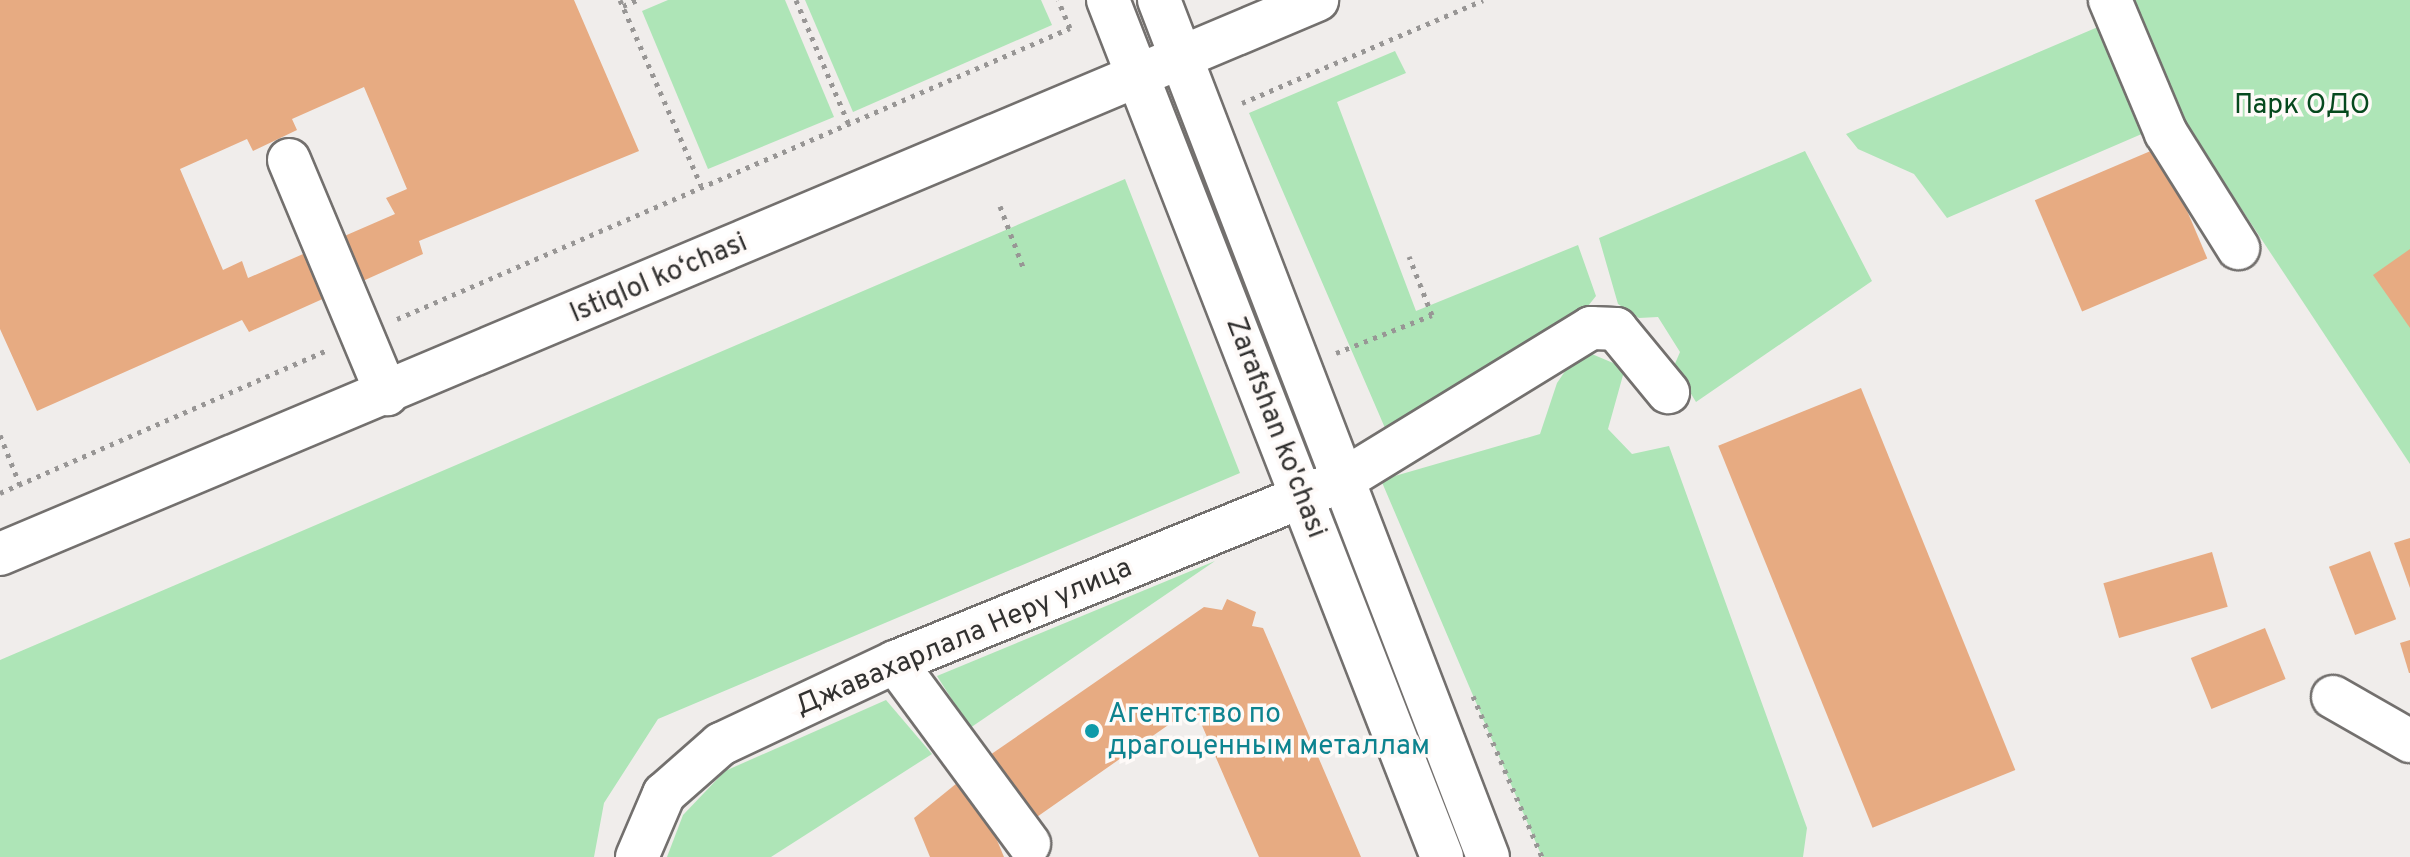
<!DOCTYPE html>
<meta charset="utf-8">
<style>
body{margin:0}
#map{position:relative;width:2410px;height:857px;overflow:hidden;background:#f0edeb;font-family:Overpass,sans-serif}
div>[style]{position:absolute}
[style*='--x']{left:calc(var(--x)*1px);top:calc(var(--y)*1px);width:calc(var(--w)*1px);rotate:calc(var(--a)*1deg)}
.green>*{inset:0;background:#aee5b7}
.building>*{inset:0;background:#e7ab82;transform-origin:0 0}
.path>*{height:5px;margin-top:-2.5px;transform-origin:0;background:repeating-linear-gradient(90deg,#989695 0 4px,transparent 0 10px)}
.roads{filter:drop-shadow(2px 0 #73706e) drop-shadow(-2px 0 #73706e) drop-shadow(0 2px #73706e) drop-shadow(0 -2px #73706e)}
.minor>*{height:42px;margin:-21px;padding:0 21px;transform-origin:21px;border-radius:21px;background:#fff}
.dots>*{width:22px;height:22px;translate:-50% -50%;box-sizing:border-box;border:4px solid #fefaf8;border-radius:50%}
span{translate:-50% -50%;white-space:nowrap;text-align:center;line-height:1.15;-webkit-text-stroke:7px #fefaf8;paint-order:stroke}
.park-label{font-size:28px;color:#06491e}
.street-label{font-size:28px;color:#323130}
.culture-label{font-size:28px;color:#0d838f}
.left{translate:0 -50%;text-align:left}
</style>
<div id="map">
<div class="green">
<i style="clip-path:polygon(668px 0,785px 0,834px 117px,708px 169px,642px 11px)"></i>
<i style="clip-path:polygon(805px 0,1041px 0,1052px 25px,853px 112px)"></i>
<i style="clip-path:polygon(2133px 0,2410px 0,2410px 464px,2186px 125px,2123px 7px)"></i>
<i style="clip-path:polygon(2105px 24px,2151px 130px,1947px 218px,1914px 174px,1858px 149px,1846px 134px)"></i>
<i style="clip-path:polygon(1395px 51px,1406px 73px,1337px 102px,1416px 311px,1578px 245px,1596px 296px,1576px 321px,1431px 416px,1385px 428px,1249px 113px)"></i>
<i style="clip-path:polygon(1805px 151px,1872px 281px,1696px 402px,1674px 366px,1680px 352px,1658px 317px,1639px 318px,1618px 304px,1599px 238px)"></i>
<i style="clip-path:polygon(1125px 179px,1240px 473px,658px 719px,604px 803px,594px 857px,0 857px,0 660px)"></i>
<i style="clip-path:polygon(1580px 349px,1625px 368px,1608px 429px,1632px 454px,1669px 446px,1807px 828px,1803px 857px,1542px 857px,1381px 480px,1540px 434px,1557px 383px)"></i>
<i style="clip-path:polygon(1215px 561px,970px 728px,937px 676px)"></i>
<i style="clip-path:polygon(886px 700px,932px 754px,771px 857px,667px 857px,683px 815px,725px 771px)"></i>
</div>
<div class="building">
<i style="clip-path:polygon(evenodd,0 0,574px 0,639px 151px,419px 241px,423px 254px,249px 332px,242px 320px,37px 411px,0 329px,0 0,364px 87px,407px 189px,386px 198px,395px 214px,248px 278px,242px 261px,223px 270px,180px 169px,247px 139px,253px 151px,297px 130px,292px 119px,364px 87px)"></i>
<i style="left:2160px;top:147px;width:121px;height:136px;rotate:67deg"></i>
<i style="clip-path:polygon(2410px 249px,2410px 328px,2373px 275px)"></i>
<i style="left:1861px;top:388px;width:412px;height:154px;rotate:68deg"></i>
<i style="clip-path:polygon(2410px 538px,2410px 588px,2394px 543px)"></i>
<i style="left:2370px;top:551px;width:73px;height:44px;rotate:69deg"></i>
<i style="left:2212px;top:552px;width:57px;height:113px;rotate:74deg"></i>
<i style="clip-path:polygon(1227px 599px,1256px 612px,1252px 626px,1263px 628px,1361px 857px,1259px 857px,1194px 707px,1034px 819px,990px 755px,1204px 607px,1222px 610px)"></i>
<i style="left:2265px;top:628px;width:55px;height:80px;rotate:68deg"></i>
<i style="clip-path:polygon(2410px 640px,2410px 673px,2409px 673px,2400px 643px)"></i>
<i style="clip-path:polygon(962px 779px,982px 804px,1004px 857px,930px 857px,914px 818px)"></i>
</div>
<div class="path">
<i style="--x:620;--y:0;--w:202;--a:66.4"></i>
<i style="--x:796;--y:0;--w:136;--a:67"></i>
<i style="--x:623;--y:6;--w:15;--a:-23"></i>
<i style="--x:1242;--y:103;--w:262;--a:-23.1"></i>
<i style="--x:1000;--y:206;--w:65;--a:69.3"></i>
<i style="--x:397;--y:319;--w:733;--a:-23.38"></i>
<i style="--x:1070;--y:28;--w:30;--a:-113"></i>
<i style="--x:1336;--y:353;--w:103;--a:-21.6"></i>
<i style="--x:1432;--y:315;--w:63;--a:-111.3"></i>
<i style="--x:0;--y:435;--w:54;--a:68.2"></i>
<i style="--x:0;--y:493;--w:355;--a:-23.6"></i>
<i style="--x:1473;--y:696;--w:175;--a:66.8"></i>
</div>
<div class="roads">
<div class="minor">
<i style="--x:1108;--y:0;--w:920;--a:68.71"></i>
<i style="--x:1159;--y:0;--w:918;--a:69"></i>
<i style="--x:2110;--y:0;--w:144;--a:67.2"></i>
<i style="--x:2166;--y:133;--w:136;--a:57.9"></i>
<i style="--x:289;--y:160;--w:254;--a:67.3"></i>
<i style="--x:0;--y:554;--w:1429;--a:-22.81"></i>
<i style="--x:895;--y:662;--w:226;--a:53.6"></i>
<i style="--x:2333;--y:697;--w:89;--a:29.7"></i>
<i style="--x:637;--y:857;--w:69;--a:-66.8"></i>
<i style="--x:664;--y:794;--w:76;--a:-41.3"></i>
<i style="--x:721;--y:744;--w:192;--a:-25.2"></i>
<i style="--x:895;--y:662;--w:484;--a:-22.1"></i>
<i style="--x:1343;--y:480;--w:291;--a:-31.5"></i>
<i style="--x:1591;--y:328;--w:25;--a:2"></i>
<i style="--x:1616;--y:329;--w:82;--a:50.5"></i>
</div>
</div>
<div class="dots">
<i style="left:1092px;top:731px;background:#0f9aa8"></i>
</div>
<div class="park-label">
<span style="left:2302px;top:106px">Парк ОДО</span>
</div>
<div class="street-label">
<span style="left:659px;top:279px;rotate:-23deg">Istiqlol ko‘chasi</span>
<span style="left:1275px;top:428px;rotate:69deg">Zarafshan ko'chasi</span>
<span style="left:964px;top:638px;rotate:-23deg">Джавахарлала Неру улица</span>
</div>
<div class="culture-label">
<span class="left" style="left:1108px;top:731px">Агентство по<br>драгоценным металлам</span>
</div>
</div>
